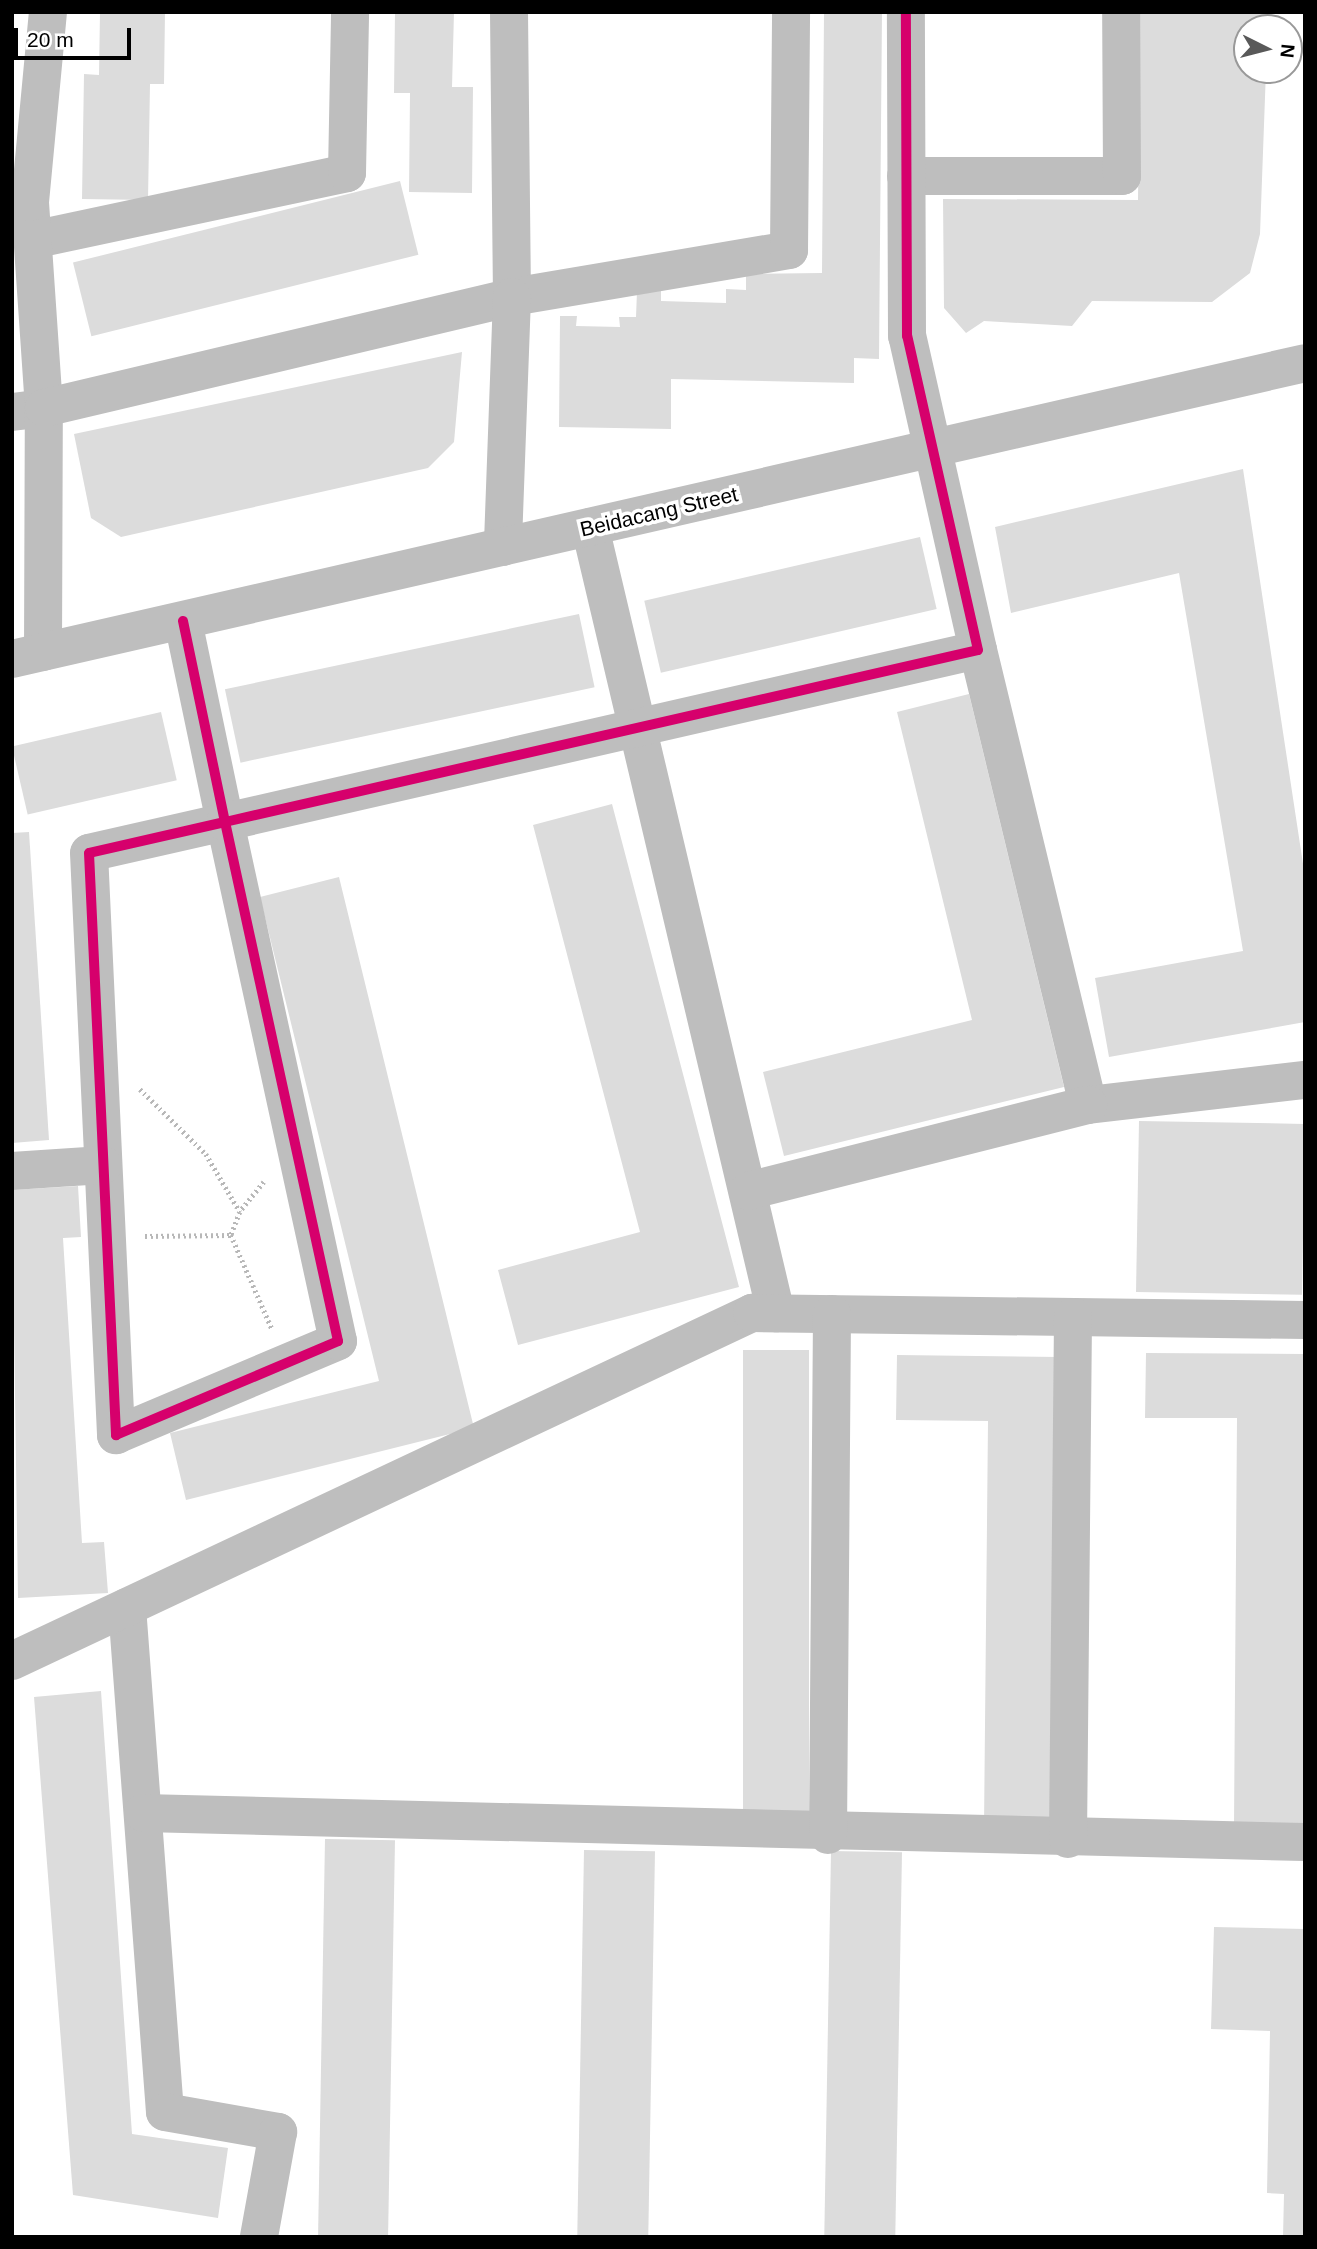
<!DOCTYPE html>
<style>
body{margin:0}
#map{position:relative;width:1317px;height:2249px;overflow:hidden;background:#fff;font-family:Arial,sans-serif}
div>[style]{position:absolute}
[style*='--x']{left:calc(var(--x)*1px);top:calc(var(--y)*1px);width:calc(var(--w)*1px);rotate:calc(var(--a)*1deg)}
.building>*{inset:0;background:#dcdcdc;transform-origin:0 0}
.path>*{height:4.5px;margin-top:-2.25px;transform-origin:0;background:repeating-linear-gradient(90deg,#b8b8b8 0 2px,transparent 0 5.5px)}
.minor>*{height:38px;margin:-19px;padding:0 19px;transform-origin:19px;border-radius:19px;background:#bebebe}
.cycleway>*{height:10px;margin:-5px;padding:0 5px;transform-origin:5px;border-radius:5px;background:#d6006c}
span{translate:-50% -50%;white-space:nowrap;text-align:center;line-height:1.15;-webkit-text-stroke:7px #fff;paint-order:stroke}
.street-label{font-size:21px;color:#000}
.frame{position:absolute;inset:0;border:14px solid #000;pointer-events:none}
.north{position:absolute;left:1233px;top:14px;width:70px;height:70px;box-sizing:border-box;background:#fff;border:2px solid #999;border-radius:50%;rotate:96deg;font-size:19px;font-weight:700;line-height:28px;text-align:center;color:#000}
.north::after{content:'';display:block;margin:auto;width:24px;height:32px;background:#595959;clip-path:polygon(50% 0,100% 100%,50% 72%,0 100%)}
.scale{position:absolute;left:14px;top:28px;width:117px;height:32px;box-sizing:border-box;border:4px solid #000;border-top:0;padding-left:9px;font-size:21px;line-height:24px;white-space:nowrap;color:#000;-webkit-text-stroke:5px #fff;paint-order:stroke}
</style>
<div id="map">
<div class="building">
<i style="clip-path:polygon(100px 12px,165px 12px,164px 84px,150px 84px,148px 200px,82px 199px,84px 74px,99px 75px)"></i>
<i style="clip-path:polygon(395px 12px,454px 12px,452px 87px,473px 87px,472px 193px,409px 192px,410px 93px,394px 93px)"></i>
<i style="clip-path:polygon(824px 12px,882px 12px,879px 359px,854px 358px,854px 383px,671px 379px,671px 429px,559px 427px,560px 316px,577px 316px,576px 326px,620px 327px,619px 317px,636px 317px,637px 291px,661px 291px,661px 301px,726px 303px,726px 289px,746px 290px,746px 274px,822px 273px)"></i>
<i style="clip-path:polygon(1140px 12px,1268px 12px,1267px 28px,1247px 28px,1247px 70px,1266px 70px,1260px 234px,1250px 273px,1212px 302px,1092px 301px,1072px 326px,984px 321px,966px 333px,944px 308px,943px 199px,1138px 200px)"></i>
<i style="left:400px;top:181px;width:76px;height:337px;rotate:76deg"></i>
<i style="clip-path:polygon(462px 352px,454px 442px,428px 468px,121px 537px,91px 518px,74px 434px)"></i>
<i style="clip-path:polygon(1243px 469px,1305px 877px,1305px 1022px,1109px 1057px,1095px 978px,1243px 951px,1179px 573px,1011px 613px,995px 527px)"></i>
<i style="left:920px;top:537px;width:74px;height:283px;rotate:77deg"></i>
<i style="left:579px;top:614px;width:75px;height:362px;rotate:78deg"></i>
<i style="clip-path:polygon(969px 694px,1064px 1087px,784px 1156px,763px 1072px,972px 1020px,897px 712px)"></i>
<i style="left:161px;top:712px;width:70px;height:153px;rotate:77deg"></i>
<i style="clip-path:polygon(612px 804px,739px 1287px,518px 1345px,498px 1270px,640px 1232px,533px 825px)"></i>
<i style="clip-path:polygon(29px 832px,49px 1140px,12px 1143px,12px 833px)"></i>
<i style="clip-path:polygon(339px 877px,474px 1428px,186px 1500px,170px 1433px,379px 1381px,260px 897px)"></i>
<i style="left:1139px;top:1121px;width:166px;height:171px;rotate:1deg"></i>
<i style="clip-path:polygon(78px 1186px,81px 1237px,63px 1238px,82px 1543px,104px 1542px,108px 1593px,18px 1598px,12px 1190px)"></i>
<i style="left:743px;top:1350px;width:66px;height:463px"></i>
<i style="clip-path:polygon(1146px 1353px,1305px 1354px,1304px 1826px,1234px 1825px,1237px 1418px,1145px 1418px)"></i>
<i style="clip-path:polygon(897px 1355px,1060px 1357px,1055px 1828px,984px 1827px,988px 1421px,896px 1420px)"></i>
<i style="clip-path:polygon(101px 1691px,132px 2134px,228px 2148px,218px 2218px,73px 2195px,34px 1697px)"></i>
<i style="left:325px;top:1839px;width:70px;height:398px;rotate:1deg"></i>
<i style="left:584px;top:1850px;width:71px;height:387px;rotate:1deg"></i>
<i style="left:831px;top:1851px;width:71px;height:386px;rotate:1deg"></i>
<i style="clip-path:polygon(1214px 1927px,1305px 1929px,1305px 2237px,1283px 2237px,1284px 2194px,1267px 2193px,1270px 2031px,1211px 2029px)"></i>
</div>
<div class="path">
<i style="--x:140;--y:1089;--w:93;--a:44.6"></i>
<i style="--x:206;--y:1154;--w:67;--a:59.6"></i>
<i style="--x:264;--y:1182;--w:38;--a:129"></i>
<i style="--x:240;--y:1212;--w:25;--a:111"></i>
<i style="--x:231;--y:1235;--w:103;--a:66.4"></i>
<i style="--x:145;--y:1236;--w:86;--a:-0.7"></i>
</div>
<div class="minor">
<i style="--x:509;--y:12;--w:285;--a:89.4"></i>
<i style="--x:512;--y:297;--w:281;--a:-9.6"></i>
<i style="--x:789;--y:250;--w:238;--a:-89.5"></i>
<i style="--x:906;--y:176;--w:216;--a:0"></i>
<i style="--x:1122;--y:176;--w:164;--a:-90.3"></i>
<i style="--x:32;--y:240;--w:322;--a:-12"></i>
<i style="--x:347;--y:173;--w:161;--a:-88.9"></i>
<i style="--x:12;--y:412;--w:32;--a:-7"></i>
<i style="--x:44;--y:408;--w:206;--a:-93.9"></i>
<i style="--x:30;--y:202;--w:191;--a:-84.6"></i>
<i style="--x:590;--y:527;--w:808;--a:76.69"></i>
<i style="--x:183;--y:621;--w:205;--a:78.2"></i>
<i style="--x:225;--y:822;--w:139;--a:167.2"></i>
<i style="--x:89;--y:853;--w:583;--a:87.34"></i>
<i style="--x:116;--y:1435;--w:241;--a:-22.9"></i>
<i style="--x:338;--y:1341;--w:531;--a:-102.28"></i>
<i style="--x:225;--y:822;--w:772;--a:-12.87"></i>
<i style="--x:978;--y:650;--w:322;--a:-102.7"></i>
<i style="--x:907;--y:336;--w:324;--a:-90.2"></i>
<i style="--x:978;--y:650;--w:468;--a:76.4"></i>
<i style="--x:1088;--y:1105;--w:218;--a:-6.6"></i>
<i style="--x:43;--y:652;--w:244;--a:-89.8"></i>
<i style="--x:44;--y:408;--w:481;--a:-13.3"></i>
<i style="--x:512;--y:297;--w:250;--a:92.1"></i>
<i style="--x:12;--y:659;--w:1326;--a:-12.89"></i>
<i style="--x:12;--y:1171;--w:91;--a:-3.8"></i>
<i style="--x:748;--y:1191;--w:351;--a:-14.2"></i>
<i style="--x:127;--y:1607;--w:506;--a:85.7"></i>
<i style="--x:165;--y:2112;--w:115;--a:10"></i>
<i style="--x:278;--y:2132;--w:107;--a:100.3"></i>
<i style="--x:12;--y:1661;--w:818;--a:-25.19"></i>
<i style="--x:752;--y:1313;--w:553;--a:0.73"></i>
<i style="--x:143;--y:1813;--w:1162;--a:1.43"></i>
<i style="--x:828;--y:1835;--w:521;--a:-89.56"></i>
<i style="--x:1068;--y:1839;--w:522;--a:-89.45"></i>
</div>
<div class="cycleway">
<i style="--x:183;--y:621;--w:205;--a:78.2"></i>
<i style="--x:225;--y:822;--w:139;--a:167.2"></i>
<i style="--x:89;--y:853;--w:583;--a:87.34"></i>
<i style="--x:116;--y:1435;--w:241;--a:-22.9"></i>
<i style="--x:338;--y:1341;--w:531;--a:-102.28"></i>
<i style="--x:225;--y:822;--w:772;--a:-12.87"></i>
<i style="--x:978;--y:650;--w:322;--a:-102.7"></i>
<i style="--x:907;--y:336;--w:324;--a:-90.2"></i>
</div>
<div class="street-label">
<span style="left:659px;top:512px;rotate:-13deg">Beidacang Street</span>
</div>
<div class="frame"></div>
<div class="north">N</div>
<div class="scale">20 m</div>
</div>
